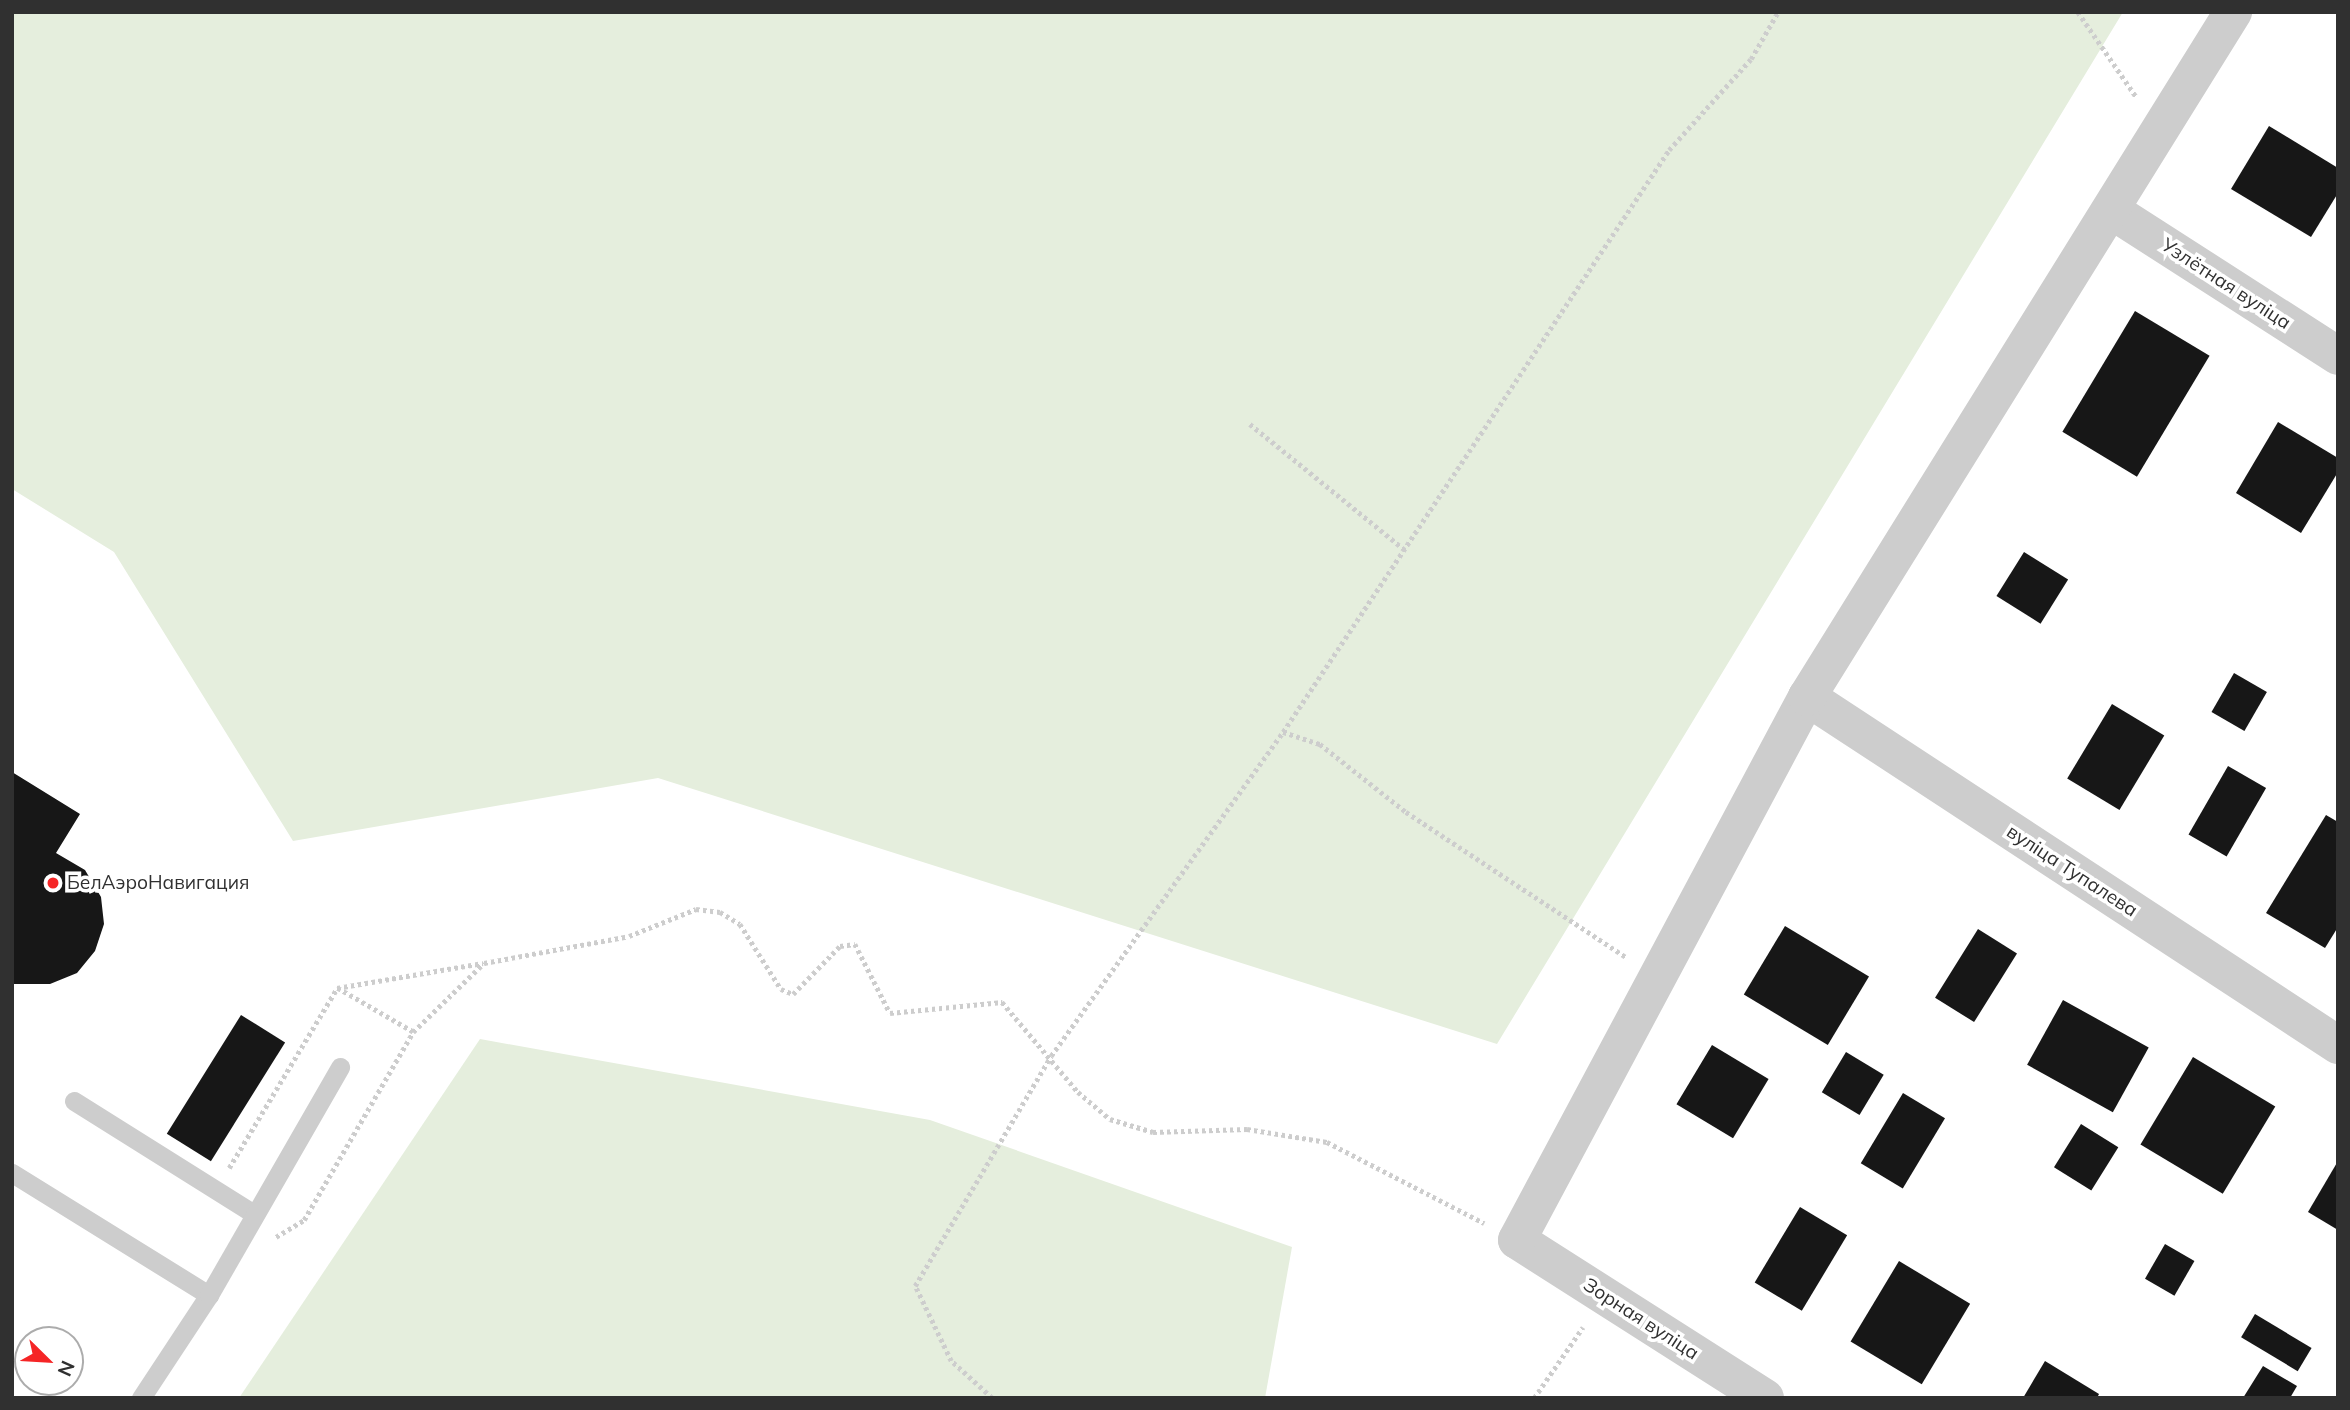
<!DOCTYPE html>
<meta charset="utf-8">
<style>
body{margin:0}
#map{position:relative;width:2350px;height:1410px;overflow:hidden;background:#fff;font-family:Mulish,sans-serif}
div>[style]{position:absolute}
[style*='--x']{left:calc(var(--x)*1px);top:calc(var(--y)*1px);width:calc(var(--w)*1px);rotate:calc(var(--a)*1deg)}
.green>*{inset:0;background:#e5eedd}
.building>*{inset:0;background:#171717;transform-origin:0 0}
.path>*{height:4.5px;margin-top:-2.25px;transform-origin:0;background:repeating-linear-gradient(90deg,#cdcdcd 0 3.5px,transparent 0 7px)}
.service>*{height:19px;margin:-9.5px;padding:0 9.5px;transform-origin:9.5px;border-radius:9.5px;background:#cdcdcd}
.minor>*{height:38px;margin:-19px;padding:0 19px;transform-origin:19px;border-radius:19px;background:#cdcdcd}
.dots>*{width:19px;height:19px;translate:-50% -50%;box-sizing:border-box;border:4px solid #fff;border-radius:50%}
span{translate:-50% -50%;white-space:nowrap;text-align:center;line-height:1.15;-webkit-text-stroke:7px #fff;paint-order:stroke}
.street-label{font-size:19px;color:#303030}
.poi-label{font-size:19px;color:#303030}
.left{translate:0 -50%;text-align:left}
.frame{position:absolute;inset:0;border:14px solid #303030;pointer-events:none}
.north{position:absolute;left:14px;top:1326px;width:70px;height:70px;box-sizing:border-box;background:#fff;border:2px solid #acacac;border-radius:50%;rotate:114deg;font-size:19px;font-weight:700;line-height:28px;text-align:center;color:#303030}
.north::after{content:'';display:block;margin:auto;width:24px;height:32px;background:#f52526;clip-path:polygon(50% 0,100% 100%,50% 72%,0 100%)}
</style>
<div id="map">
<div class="green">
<i style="clip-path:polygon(12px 12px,2123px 12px,1497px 1044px,658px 778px,293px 841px,114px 552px,12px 489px)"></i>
<i style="clip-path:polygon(480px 1039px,930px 1120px,1292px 1247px,1265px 1398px,239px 1398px)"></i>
</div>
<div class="building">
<i style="clip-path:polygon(2269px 126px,2338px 168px,2338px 193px,2311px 237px,2231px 189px)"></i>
<i style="left:2135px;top:311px;width:87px;height:141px;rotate:31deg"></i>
<i style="clip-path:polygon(2278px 422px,2338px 458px,2338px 472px,2301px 533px,2236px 493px)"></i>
<i style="left:2024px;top:552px;width:52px;height:52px;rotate:32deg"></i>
<i style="left:2234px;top:673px;width:38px;height:45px;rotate:30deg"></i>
<i style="left:2112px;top:704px;width:61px;height:87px;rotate:31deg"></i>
<i style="left:2228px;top:766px;width:44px;height:79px;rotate:30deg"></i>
<i style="clip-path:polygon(12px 772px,80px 814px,56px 853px,85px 870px,101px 897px,104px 924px,95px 951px,77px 973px,50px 984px,12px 984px)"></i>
<i style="clip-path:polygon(2326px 815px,2338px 822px,2338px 927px,2325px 948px,2266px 913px)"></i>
<i style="left:1785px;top:926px;width:98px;height:80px;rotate:31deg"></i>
<i style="left:1978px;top:929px;width:46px;height:81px;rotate:32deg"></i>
<i style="left:2063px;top:1000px;width:98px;height:74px;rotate:29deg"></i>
<i style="left:241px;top:1015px;width:52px;height:140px;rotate:32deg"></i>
<i style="left:1712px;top:1045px;width:66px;height:69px;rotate:31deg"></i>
<i style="left:1846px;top:1052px;width:44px;height:47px;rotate:31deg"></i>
<i style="left:2193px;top:1057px;width:96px;height:102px;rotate:31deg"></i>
<i style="left:1903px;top:1093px;width:49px;height:82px;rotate:31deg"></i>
<i style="left:2081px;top:1124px;width:44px;height:51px;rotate:32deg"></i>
<i style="clip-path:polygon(2338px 1161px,2338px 1230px,2308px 1212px)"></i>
<i style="left:1800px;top:1207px;width:55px;height:88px;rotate:31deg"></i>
<i style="left:2165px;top:1244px;width:34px;height:40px;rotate:30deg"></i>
<i style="left:1899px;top:1261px;width:83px;height:94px;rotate:31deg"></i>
<i style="left:2255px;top:1314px;width:66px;height:27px;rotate:31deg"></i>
<i style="clip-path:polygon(2045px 1361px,2099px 1394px,2097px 1398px,2023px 1398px)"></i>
<i style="clip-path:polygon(2263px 1366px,2297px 1386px,2290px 1398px,2243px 1398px)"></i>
</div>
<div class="path">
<i style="--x:2078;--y:12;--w:104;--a:55.5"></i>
<i style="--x:1250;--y:424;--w:200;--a:39.1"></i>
<i style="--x:1283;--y:732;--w:39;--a:18"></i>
<i style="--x:1320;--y:744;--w:110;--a:38.3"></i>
<i style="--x:1406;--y:812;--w:263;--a:33.4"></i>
<i style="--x:413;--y:1032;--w:88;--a:-149.9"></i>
<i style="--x:337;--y:988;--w:148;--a:-9.7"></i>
<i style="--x:229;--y:1168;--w:210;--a:-59"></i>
<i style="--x:276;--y:1237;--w:33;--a:-31"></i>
<i style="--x:304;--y:1220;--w:217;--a:-59.9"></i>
<i style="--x:413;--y:1032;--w:99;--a:-44.2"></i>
<i style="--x:484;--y:963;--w:147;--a:-10.5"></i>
<i style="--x:629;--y:936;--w:72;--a:-21.9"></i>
<i style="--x:696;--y:909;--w:24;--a:7"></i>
<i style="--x:720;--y:912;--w:23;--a:31"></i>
<i style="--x:740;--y:924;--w:77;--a:57.8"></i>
<i style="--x:781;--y:989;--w:13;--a:23"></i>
<i style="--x:793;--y:994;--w:67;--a:-45.6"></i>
<i style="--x:840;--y:946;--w:15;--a:-8"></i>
<i style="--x:855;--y:944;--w:77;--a:63.1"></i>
<i style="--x:890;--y:1013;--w:113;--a:-5.6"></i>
<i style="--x:1002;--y:1002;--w:118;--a:49.8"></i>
<i style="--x:1078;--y:1092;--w:42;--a:40.2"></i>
<i style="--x:1110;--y:1119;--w:45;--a:16.8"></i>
<i style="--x:1153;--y:1132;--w:94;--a:-1.8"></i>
<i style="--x:1247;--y:1129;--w:81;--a:9.2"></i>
<i style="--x:1327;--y:1142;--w:177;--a:27.3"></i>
<i style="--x:992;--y:1398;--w:55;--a:-137.9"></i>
<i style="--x:951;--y:1361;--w:83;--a:-115.6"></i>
<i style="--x:915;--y:1286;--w:267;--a:-59.4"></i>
<i style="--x:1051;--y:1056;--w:398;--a:-54.4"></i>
<i style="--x:1283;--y:732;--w:698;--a:-56.45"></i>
<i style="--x:1669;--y:150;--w:122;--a:-48"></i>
<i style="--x:1751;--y:59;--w:54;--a:-60.1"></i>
<i style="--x:1534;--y:1398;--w:86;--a:-55.4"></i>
</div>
<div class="service">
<i style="--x:74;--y:1101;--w:209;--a:32.1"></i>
<i style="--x:12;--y:1173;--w:232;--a:31.8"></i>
<i style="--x:141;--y:1398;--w:123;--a:-56.6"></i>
<i style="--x:209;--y:1295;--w:263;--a:-60.1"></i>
</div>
<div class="minor">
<i style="--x:2114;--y:212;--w:266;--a:32.7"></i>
<i style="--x:1807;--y:697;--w:635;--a:33.24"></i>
<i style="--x:1765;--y:1398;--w:294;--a:-147.5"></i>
<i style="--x:1517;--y:1240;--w:616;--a:-61.89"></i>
<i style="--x:1807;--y:697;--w:807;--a:-58.12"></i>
</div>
<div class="dots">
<i style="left:53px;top:883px;background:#f52526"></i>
</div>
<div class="street-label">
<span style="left:2226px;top:284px;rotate:33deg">Узлётная вуліца</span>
<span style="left:2072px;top:871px;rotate:33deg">вуліца Тупалева</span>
<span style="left:1641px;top:1319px;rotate:33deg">Зорная вуліца</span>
</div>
<div class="poi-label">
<span class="left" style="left:67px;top:883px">БелАэроНавигация</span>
</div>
<div class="frame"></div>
<div class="north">N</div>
</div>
